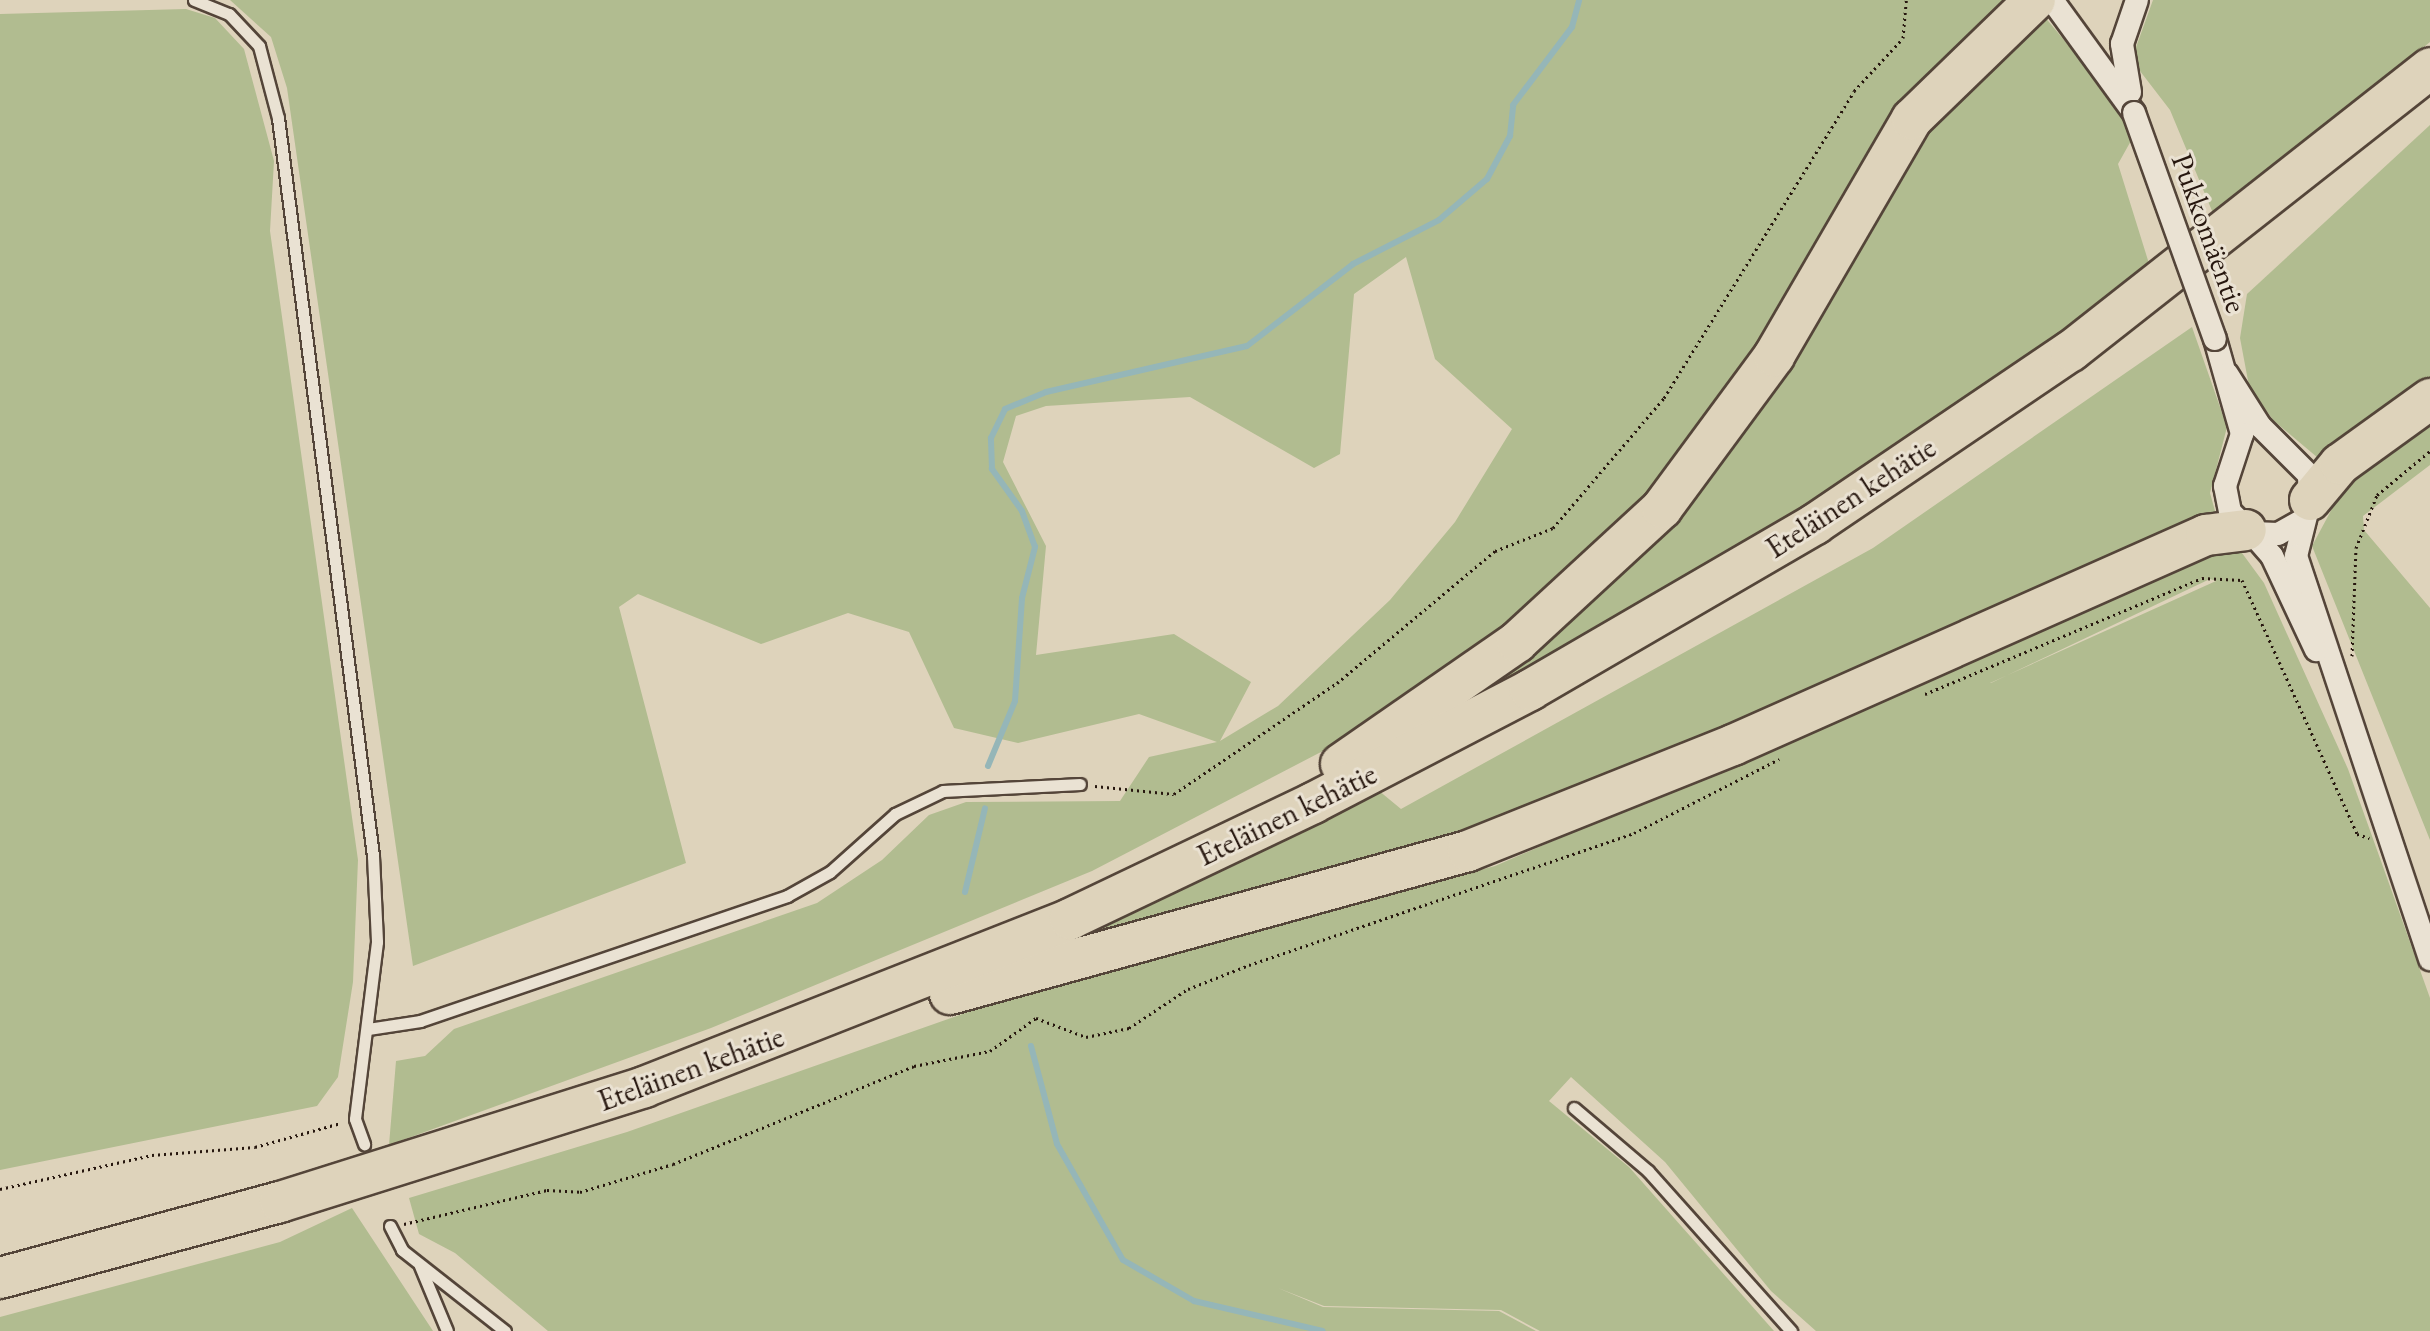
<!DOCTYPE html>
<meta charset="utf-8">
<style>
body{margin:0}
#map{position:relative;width:2430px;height:1331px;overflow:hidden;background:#ded3bb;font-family:"EB Garamond",serif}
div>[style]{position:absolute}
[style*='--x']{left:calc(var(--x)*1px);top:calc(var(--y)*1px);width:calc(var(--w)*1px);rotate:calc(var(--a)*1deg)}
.green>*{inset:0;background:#b1bc90}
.stream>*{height:6px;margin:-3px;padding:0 3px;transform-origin:3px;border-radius:3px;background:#95b6b8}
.path>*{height:3px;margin-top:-1.5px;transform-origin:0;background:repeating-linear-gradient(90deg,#26160e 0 2px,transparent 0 6px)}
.roads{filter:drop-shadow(2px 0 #544539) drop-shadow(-2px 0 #544539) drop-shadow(0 2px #544539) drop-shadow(0 -2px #544539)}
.lane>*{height:11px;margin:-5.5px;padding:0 5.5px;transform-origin:5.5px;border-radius:5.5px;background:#eae2d3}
.street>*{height:22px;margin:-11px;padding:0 11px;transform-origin:11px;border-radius:11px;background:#eae2d3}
.highway>*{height:40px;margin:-20px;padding:0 20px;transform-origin:20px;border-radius:20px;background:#ded3bb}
.bridges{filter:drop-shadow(2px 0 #544539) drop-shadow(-2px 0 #544539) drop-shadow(0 2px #544539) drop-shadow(0 -2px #544539)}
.street-bridge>*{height:22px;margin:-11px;padding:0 11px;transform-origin:11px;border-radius:11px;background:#eae2d3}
span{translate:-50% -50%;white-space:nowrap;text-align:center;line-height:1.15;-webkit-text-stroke:6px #eae2d3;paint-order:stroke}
.street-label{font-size:30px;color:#26160e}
</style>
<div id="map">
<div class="green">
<i style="clip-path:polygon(evenodd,230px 0,2016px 0,1660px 491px,1521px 621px,1371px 726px,1092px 871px,711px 1028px,389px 1145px,396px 1061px,425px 1056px,454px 1029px,817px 903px,882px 860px,929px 815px,966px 802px,1120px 801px,1149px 757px,1217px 742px,1139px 714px,1018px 743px,954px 728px,909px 632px,848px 613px,761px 644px,638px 594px,619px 607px,686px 863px,413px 966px,287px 88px,271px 37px,230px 0,1406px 257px,1435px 359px,1512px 429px,1455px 522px,1390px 600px,1278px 706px,1220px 741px,1251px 682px,1174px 634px,1036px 655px,1046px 546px,1003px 462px,1016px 416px,1046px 406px,1190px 397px,1314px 468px,1340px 454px,1354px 294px,1406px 257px)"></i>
<i style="clip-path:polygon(2153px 0,2430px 0,2430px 42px,2215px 218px,2170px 110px,2140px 71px,2135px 50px)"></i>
<i style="clip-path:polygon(186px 9px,215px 18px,244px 49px,274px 161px,270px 231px,358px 860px,353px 982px,338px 1077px,317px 1106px,0 1170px,0 14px)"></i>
<i style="clip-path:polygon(2044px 16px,2118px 105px,2132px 139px,2118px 164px,2151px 270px,1804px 507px,1463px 705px,1463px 697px,1542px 641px,1903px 153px)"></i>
<i style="clip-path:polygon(2430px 125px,2430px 386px,2324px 463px,2273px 420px,2249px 386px,2240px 338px,2247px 294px)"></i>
<i style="clip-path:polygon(2192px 327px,2227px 427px,2210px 493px,2217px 518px,1501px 829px,1075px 945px,1075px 937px,1378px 790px,1401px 809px,1873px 548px)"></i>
<i style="clip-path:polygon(2430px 418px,2430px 465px,2363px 516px,2364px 530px,2430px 608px,2430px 840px,2312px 546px,2348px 479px)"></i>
<i style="clip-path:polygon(evenodd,2218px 553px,2242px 553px,2264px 583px,2348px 769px,2430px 998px,2430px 1331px,1816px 1331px,1771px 1291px,1665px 1162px,1571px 1077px,1549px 1101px,1629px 1167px,1774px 1331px,1540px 1331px,1501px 1310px,1324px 1306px,1278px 1288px,1323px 1307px,1499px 1311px,1536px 1331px,548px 1331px,455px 1253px,419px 1234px,409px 1198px,627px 1132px,1042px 986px,1495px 866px,2218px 553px,2210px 579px,2216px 581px,1990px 683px,1991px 683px,2210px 579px)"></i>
<i style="clip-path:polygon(352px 1208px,433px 1331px,0 1331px,0 1317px,280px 1242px)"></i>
</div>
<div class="stream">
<i style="--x:988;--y:766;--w:70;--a:-67.4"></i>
<i style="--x:1015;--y:701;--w:103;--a:-86.1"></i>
<i style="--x:1022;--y:598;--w:53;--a:-75.7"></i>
<i style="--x:1035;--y:547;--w:38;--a:-110"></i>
<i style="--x:1022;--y:511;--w:52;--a:-125.5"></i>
<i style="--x:992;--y:469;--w:31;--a:-92"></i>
<i style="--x:991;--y:438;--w:32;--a:-64"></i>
<i style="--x:1005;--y:409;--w:44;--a:-22.5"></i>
<i style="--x:1046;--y:392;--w:206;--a:-12.9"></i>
<i style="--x:1247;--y:346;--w:134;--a:-37.7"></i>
<i style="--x:1353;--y:264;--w:97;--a:-27.1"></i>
<i style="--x:1439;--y:220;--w:63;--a:-40.5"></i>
<i style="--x:1487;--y:179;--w:49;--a:-61.9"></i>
<i style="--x:1510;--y:136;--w:31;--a:-84"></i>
<i style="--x:1513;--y:105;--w:98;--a:-52.9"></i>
<i style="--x:1572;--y:27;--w:28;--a:-75"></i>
<i style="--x:965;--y:892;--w:86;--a:-76.6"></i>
<i style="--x:1031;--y:1046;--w:101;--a:75.1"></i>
<i style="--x:1057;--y:1144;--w:133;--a:60.4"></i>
<i style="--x:1123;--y:1260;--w:82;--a:30"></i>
<i style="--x:1194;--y:1301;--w:132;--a:13.1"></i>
</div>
<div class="path">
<i style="--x:2352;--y:656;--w:108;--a:-87.9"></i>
<i style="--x:2356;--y:548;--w:57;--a:-68.4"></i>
<i style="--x:2377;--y:495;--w:69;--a:-39.7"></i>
<i style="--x:1925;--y:694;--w:300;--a:-22.7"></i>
<i style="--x:2202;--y:578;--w:40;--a:2.9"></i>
<i style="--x:2242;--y:580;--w:279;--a:65.6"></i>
<i style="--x:2357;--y:834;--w:13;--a:18"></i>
<i style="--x:1095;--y:786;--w:79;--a:5.8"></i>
<i style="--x:1174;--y:794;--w:197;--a:-34.3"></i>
<i style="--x:1337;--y:683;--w:206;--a:-39.9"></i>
<i style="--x:1495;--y:551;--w:62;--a:-21.6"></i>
<i style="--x:1553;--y:528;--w:171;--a:-49.5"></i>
<i style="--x:1664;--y:398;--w:361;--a:-58.2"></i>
<i style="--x:1854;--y:91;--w:72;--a:-47.2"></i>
<i style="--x:1903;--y:38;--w:38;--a:-85"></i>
<i style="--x:0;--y:1189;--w:156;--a:-12.6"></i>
<i style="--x:152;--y:1155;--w:103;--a:-4.4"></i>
<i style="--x:255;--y:1147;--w:89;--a:-15.6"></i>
<i style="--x:404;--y:1224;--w:147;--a:-13.4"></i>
<i style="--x:547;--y:1190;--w:33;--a:3"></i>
<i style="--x:580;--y:1192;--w:97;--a:-16.8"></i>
<i style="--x:673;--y:1164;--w:260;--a:-22.1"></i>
<i style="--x:914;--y:1066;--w:77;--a:-11.2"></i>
<i style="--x:990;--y:1051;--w:57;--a:-35.7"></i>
<i style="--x:1036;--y:1018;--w:53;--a:20.8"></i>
<i style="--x:1086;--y:1037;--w:44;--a:-11.8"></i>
<i style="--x:1129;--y:1028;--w:71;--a:-33.5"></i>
<i style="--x:1188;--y:989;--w:66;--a:-21.5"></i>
<i style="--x:1249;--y:965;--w:407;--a:-18.9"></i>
<i style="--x:1634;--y:833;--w:163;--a:-27"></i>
</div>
<div class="roads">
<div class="lane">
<i style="--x:194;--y:0;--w:38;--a:22"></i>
<i style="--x:229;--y:14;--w:44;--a:46.8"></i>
<i style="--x:259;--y:46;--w:74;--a:75.2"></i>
<i style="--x:278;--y:118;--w:744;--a:82.66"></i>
<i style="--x:373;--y:856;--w:86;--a:87.3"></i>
<i style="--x:377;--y:942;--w:178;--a:97.1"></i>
<i style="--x:355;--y:1119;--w:27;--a:70"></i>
<i style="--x:368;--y:1029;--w:53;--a:-8.7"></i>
<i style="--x:420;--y:1021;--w:388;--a:-18.8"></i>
<i style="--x:787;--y:896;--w:49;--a:-29.2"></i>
<i style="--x:830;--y:872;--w:87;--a:-41.7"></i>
<i style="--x:895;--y:814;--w:53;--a:-25.6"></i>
<i style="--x:943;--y:791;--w:137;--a:-2.9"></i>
<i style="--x:1574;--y:1108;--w:97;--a:40.4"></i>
<i style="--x:1648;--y:1171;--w:215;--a:48.2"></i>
<i style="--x:390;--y:1226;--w:27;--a:63"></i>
<i style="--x:402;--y:1250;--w:131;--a:38.2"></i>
<i style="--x:420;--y:1266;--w:70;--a:67.4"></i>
</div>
<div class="street">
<i style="--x:2052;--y:0;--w:140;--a:54"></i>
<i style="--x:2130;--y:92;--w:49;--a:-99.5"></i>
<i style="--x:2122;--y:44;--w:46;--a:-71.2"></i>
<i style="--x:2215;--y:339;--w:99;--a:74.1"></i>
<i style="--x:2242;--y:434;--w:55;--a:108.1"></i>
<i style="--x:2225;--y:486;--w:26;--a:79"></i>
<i style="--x:2230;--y:512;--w:30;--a:44"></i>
<i style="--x:2252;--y:533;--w:26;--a:2"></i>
<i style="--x:2278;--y:534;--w:25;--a:-29"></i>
<i style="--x:2227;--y:374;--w:62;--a:57.6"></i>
<i style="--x:2260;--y:426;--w:69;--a:45"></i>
<i style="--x:2309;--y:475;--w:25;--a:88"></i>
<i style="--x:2310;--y:500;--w:58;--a:104"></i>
<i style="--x:2296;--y:556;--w:425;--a:71.6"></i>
<i style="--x:2252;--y:533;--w:30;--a:49"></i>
<i style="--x:2272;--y:556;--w:104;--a:64.9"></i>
</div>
<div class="highway">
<i style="--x:2310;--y:500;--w:47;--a:-50.2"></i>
<i style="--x:2340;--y:464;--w:111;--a:-35.8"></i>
<i style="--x:1341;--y:764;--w:214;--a:-34.7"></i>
<i style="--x:1517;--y:642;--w:197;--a:-42.7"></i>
<i style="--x:1662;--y:508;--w:189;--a:-53.6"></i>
<i style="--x:1774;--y:356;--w:274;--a:-59.8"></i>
<i style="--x:1912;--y:119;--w:171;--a:-44.1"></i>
<i style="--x:950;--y:994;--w:537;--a:-15.43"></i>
<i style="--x:1468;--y:851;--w:285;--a:-21.8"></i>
<i style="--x:1733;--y:745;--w:518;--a:-23.94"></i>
<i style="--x:2206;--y:535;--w:40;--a:-7.1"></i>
<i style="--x:0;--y:1278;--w:290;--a:-15.2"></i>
<i style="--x:280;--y:1202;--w:382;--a:-17.5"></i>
<i style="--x:644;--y:1087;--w:458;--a:-21.5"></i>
<i style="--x:1070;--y:919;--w:269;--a:-25.5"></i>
<i style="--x:1313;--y:803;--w:245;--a:-27.5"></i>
<i style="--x:1530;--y:690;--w:330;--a:-30.2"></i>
<i style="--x:1815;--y:524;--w:309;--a:-34.1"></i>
<i style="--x:2071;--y:351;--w:457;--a:-38.2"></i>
</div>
</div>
<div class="bridges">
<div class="street-bridge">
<i style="--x:2134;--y:113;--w:240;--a:70.3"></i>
</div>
</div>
<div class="street-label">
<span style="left:2209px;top:233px;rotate:70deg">Pukkomäentie</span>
<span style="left:1851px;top:498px;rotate:-33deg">Eteläinen kehätie</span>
<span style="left:1287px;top:815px;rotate:-26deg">Eteläinen kehätie</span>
<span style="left:691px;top:1069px;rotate:-20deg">Eteläinen kehätie</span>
</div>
</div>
